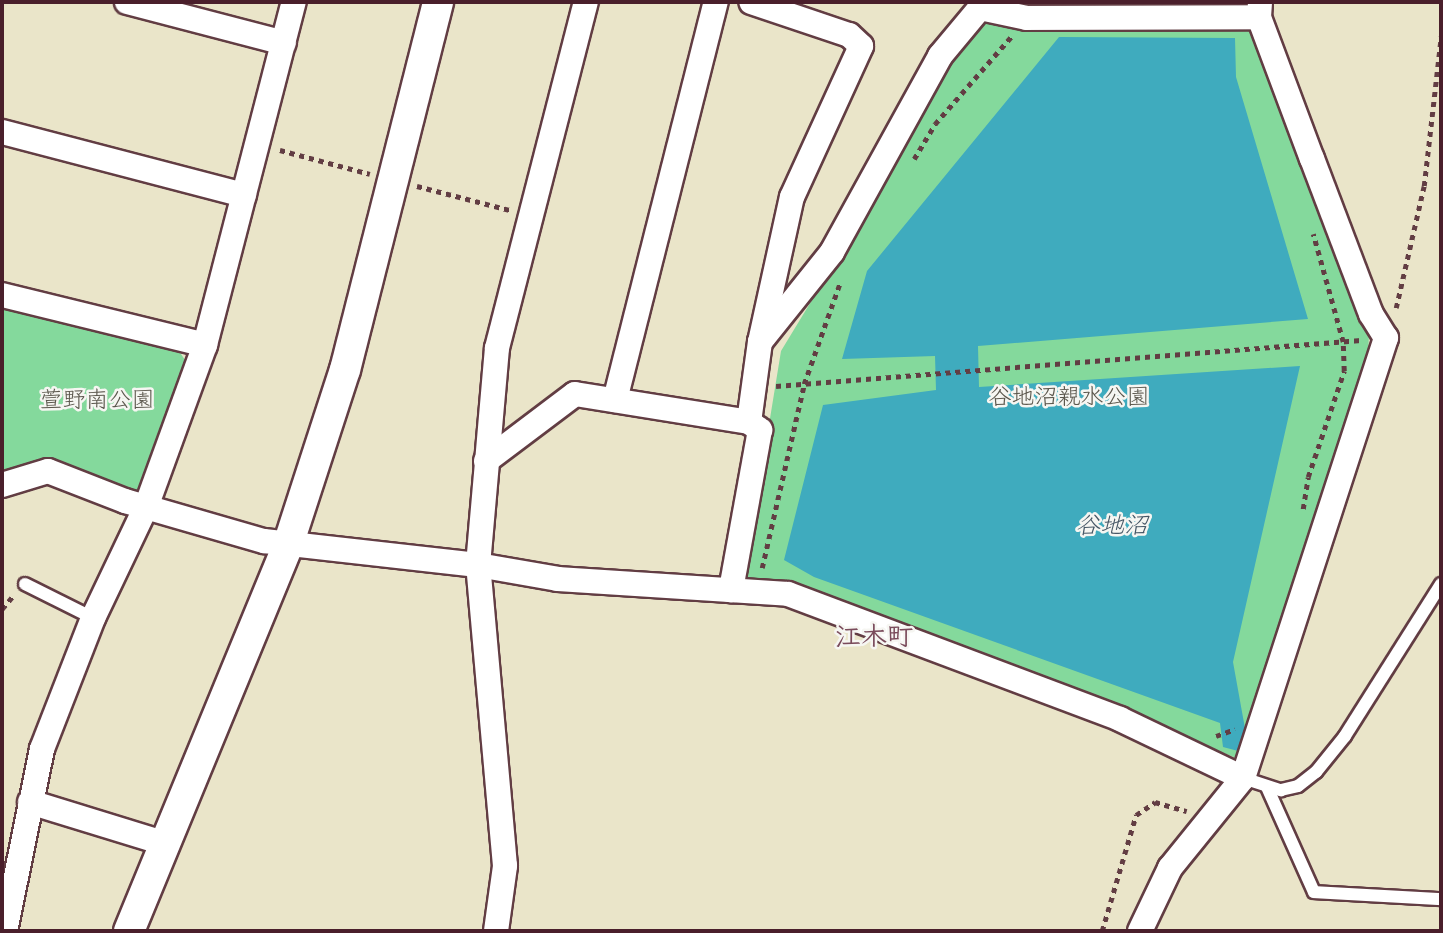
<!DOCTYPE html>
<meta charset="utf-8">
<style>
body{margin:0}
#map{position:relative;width:1443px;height:933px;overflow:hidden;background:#eae5c9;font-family:Mynerve,"Klee One",sans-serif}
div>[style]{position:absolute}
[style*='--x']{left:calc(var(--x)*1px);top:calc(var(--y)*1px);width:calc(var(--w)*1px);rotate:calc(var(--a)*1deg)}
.green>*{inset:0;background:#84d99c}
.water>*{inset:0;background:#3fabbe}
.path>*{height:4.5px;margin-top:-2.25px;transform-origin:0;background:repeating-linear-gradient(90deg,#623d43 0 5px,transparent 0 10px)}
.roads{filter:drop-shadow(2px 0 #623d43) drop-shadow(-2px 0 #623d43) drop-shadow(0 2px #623d43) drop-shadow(0 -2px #623d43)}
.service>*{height:12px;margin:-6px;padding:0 6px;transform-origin:6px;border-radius:6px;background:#fff}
.minor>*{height:24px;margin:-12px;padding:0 12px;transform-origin:12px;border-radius:12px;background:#fff}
.tertiary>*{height:30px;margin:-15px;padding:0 15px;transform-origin:15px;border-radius:15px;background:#fff}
span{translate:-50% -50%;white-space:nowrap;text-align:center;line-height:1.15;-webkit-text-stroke:5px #f6f6f2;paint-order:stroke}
.park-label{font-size:23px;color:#5b574d}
.water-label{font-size:24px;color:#465766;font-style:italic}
.quarter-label{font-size:26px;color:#7a4b5b;font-weight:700}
.frame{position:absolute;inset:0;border:4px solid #4a1f2b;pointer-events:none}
</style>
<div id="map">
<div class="green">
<i style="clip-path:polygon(986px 21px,1233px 23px,1249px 30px,1369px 330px,1368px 365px,1241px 760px,1021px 671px,744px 578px,781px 351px,911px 137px,951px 61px)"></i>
<i style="clip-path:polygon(2px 304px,177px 348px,189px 366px,145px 489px,132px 496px,2px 476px)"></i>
</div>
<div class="water">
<i style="clip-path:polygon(1059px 37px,1235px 38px,1236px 77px,1308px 319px,978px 346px,979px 387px,1300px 366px,1233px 662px,1246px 734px,1242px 752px,1223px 747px,1220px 723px,814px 577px,784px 560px,823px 405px,936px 390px,935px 356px,842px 359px,867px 271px)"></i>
</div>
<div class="path">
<i style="--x:280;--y:150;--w:93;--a:14.9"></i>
<i style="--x:914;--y:159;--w:41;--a:-59"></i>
<i style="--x:935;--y:124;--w:116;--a:-48.9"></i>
<i style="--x:417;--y:186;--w:96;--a:14.5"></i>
<i style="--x:1396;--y:308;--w:125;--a:-77.1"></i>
<i style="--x:1424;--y:186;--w:151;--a:-83.5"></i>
<i style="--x:776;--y:386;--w:587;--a:-4.5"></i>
<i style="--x:1303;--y:509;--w:32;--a:-81"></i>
<i style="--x:1308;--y:477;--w:112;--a:-71.2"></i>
<i style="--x:1344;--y:371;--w:29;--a:-92"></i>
<i style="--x:1343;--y:342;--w:112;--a:-105.5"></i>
<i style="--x:762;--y:568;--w:189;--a:-77.1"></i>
<i style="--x:804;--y:384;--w:107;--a:-70.4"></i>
<i style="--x:2;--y:609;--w:17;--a:-50"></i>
<i style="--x:1216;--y:736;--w:20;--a:-20"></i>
<i style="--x:1102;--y:931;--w:121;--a:-73.7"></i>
<i style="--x:1136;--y:815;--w:23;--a:-34"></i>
<i style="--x:1155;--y:802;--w:33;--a:16"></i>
</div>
<div class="roads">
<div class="service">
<i style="--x:25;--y:584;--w:76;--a:26.6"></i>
<i style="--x:1243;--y:778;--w:40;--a:18"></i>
<i style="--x:1281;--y:790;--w:17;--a:-13"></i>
<i style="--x:1298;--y:786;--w:23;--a:-38"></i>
<i style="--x:1316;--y:772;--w:46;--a:-51.1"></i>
<i style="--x:1345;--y:736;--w:180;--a:-57.7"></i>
<i style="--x:1267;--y:787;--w:115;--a:65.9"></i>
<i style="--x:1314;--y:892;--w:127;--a:3.2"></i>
</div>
<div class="minor">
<i style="--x:127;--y:2;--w:162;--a:14.6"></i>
<i style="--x:2;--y:132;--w:250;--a:14.6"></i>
<i style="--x:2;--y:295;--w:209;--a:13.8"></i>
<i style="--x:760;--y:342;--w:115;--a:-51.3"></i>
<i style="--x:832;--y:252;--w:224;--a:-61.1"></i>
<i style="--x:940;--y:56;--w:62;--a:-50.2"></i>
<i style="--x:980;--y:8;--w:48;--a:12"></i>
<i style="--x:1027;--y:18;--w:232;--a:-0.2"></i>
<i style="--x:615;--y:400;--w:411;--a:-75.8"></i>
<i style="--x:749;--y:422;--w:81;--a:-82.2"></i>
<i style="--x:760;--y:342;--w:148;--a:-77.6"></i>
<i style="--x:792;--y:197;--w:166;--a:-65.4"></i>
<i style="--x:861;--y:46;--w:16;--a:-137"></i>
<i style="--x:849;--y:35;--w:103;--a:-161.4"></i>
<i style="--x:486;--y:461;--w:111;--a:-37"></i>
<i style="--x:575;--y:394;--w:176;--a:9.1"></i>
<i style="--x:749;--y:422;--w:14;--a:36"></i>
<i style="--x:760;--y:430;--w:163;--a:100.3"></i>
<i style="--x:2;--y:485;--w:48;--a:-16.9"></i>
<i style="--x:48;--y:471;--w:83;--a:21.3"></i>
<i style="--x:125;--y:501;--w:145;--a:16.1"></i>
<i style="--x:264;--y:541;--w:215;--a:6.4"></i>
<i style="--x:478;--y:565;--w:81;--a:9.9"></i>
<i style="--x:558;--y:579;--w:230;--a:3.7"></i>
<i style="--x:788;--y:594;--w:355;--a:20.6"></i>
<i style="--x:1120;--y:719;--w:136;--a:25.6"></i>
<i style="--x:30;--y:802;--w:139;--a:17.1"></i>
<i style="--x:5;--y:931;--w:186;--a:-78.5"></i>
<i style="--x:42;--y:749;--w:141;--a:-68.7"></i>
<i style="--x:93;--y:618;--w:123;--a:-64.5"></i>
<i style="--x:146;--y:507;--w:172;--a:-70"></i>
<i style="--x:205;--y:345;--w:354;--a:-75.5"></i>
<i style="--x:496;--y:931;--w:66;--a:-82.1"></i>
<i style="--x:505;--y:866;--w:302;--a:-95.1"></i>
<i style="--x:478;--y:565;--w:218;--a:-85"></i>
<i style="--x:497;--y:348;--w:357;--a:-75.6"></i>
<i style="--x:1140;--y:931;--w:70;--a:-64.5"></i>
<i style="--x:1170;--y:868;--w:116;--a:-51"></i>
<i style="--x:1243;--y:778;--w:463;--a:-72"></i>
<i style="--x:1386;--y:338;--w:28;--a:-122"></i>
<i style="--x:1371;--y:314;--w:166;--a:-110.8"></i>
<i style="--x:1312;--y:159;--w:152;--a:-110.5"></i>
<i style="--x:1259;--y:17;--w:15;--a:-86"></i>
</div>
<div class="tertiary">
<i style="--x:129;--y:931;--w:417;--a:-67.6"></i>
<i style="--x:288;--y:545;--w:184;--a:-72"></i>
<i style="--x:345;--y:370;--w:380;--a:-75.8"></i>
</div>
</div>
<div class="park-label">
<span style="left:1069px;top:398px">谷地沼親水公園</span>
<span style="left:97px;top:401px">萱野南公園</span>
</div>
<div class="water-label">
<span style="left:1112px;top:527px">谷地沼</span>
</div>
<div class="quarter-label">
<span style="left:874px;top:639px">江木町</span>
</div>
<div class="frame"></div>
</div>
